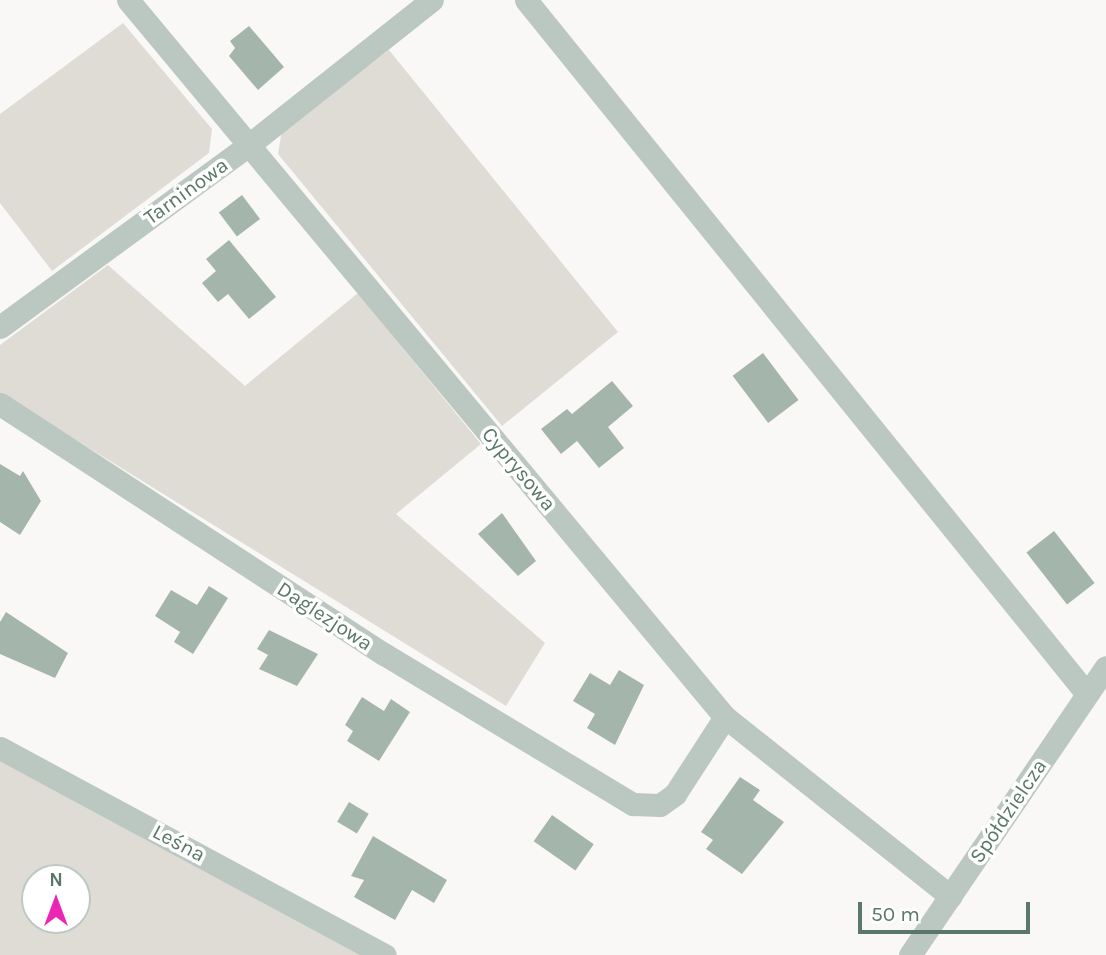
<!DOCTYPE html>
<meta charset="utf-8">
<style>
body{margin:0}
#map{position:relative;width:1106px;height:955px;overflow:hidden;background:#faf8f7;font-family:Karla,sans-serif}
div>[style]{position:absolute}
[style*='--x']{left:calc(var(--x)*1px);top:calc(var(--y)*1px);width:calc(var(--w)*1px);rotate:calc(var(--a)*1deg)}
.green>*{inset:0;background:#dfdcd6}
.building>*{inset:0;background:#a4b6ac;transform-origin:0 0}
.street>*{height:23px;margin:-11.5px;padding:0 11.5px;transform-origin:11.5px;border-radius:11.5px;background:#bbc7c1}
span{translate:-50% -50%;white-space:nowrap;text-align:center;line-height:1.15;-webkit-text-stroke:7px #fff;paint-order:stroke}
.street-label{font-size:21px;color:#5a7869}
.north{position:absolute;left:21px;top:864px;width:70px;height:70px;box-sizing:border-box;background:#fff;border:2px solid #bdc9c3;border-radius:50%;rotate:0deg;font-size:19px;font-weight:700;line-height:28px;text-align:center;color:#5a7869}
.north::after{content:'';display:block;margin:auto;width:24px;height:32px;background:#eb26b4;clip-path:polygon(50% 0,100% 100%,50% 72%,0 100%)}
.scale{position:absolute;left:858px;top:902px;width:172px;height:32px;box-sizing:border-box;border:4px solid #5a7869;border-top:0;padding-left:9px;font-size:21px;line-height:24px;white-space:nowrap;color:#5a7869;-webkit-text-stroke:5px #fff;paint-order:stroke}
</style>
<div id="map">
<div class="green">
<i style="clip-path:polygon(123px 23px,212px 129px,209px 153px,52px 271px,0 203px,0 114px)"></i>
<i style="clip-path:polygon(389px 50px,618px 332px,502px 426px,278px 154px,282px 130px)"></i>
<i style="clip-path:polygon(108px 265px,245px 386px,358px 293px,481px 444px,396px 514px,545px 643px,506px 706px,0 393px,0 345px)"></i>
<i style="clip-path:polygon(evenodd,0 755px,361px 955px,0 955px,0 755px,35px 878px,77px 878px,77px 920px,35px 920px,35px 878px)"></i>
</div>
<div class="building">
<i style="clip-path:polygon(249px 26px,284px 67px,258px 90px,229px 56px,235px 48px,230px 41px)"></i>
<i style="left:242px;top:195px;width:30px;height:29px;rotate:53deg"></i>
<i style="clip-path:polygon(229px 240px,276px 297px,249px 319px,228px 294px,218px 302px,202px 283px,216px 271px,206px 259px)"></i>
<i style="left:763px;top:353px;width:59px;height:38px;rotate:53deg"></i>
<i style="clip-path:polygon(612px 381px,633px 406px,608px 427px,624px 448px,599px 468px,577px 441px,561px 454px,541px 429px,567px 409px,572px 414px)"></i>
<i style="clip-path:polygon(0 464px,20px 476px,23px 471px,41px 501px,20px 535px,0 522px)"></i>
<i style="clip-path:polygon(502px 513px,536px 561px,518px 576px,478px 534px)"></i>
<i style="left:1054px;top:531px;width:66px;height:35px;rotate:52deg"></i>
<i style="clip-path:polygon(209px 586px,228px 598px,193px 654px,174px 642px,180px 632px,155px 616px,171px 590px,197px 605px)"></i>
<i style="clip-path:polygon(6px 612px,68px 653px,55px 678px,0 654px,0 622px)"></i>
<i style="clip-path:polygon(269px 630px,318px 654px,297px 686px,259px 669px,268px 655px,257px 649px)"></i>
<i style="clip-path:polygon(619px 670px,644px 685px,615px 745px,587px 728px,595px 714px,573px 701px,590px 673px,610px 685px)"></i>
<i style="clip-path:polygon(362px 697px,384px 711px,391px 699px,410px 712px,379px 761px,347px 741px,353px 731px,345px 725px)"></i>
<i style="clip-path:polygon(740px 777px,760px 790px,753px 800px,784px 822px,742px 874px,706px 849px,713px 840px,701px 832px)"></i>
<i style="left:349px;top:802px;width:23px;height:23px;rotate:31deg"></i>
<i style="left:552px;top:815px;width:51px;height:32px;rotate:35deg"></i>
<i style="clip-path:polygon(373px 836px,447px 880px,434px 903px,412px 890px,395px 920px,354px 897px,364px 880px,351px 876px)"></i>
</div>
<div class="street">
<i style="--x:128;--y:0;--w:933;--a:50.22"></i>
<i style="--x:725;--y:717;--w:288;--a:38.5"></i>
<i style="--x:526;--y:0;--w:892;--a:51.05"></i>
<i style="--x:0;--y:327;--w:310;--a:-36.2"></i>
<i style="--x:250;--y:144;--w:232;--a:-38.4"></i>
<i style="--x:0;--y:404;--w:458;--a:33.1"></i>
<i style="--x:384;--y:654;--w:291;--a:31.1"></i>
<i style="--x:633;--y:804;--w:27;--a:2"></i>
<i style="--x:660;--y:805;--w:19;--a:-36"></i>
<i style="--x:675;--y:794;--w:92;--a:-57"></i>
<i style="--x:0;--y:748;--w:437;--a:28.3"></i>
<i style="--x:910;--y:955;--w:348;--a:-55.8"></i>
</div>
<div class="street-label">
<span style="left:186px;top:191px;rotate:-36deg">Tarninowa</span>
<span style="left:519px;top:469px;rotate:50deg">Cyprysowa</span>
<span style="left:325px;top:616px;rotate:33deg">Daglezjowa</span>
<span style="left:1008px;top:811px;rotate:-56deg">Spółdzielcza</span>
<span style="left:179px;top:843px;rotate:28deg">Leśna</span>
</div>
<div class="north">N</div>
<div class="scale">50 m</div>
</div>
